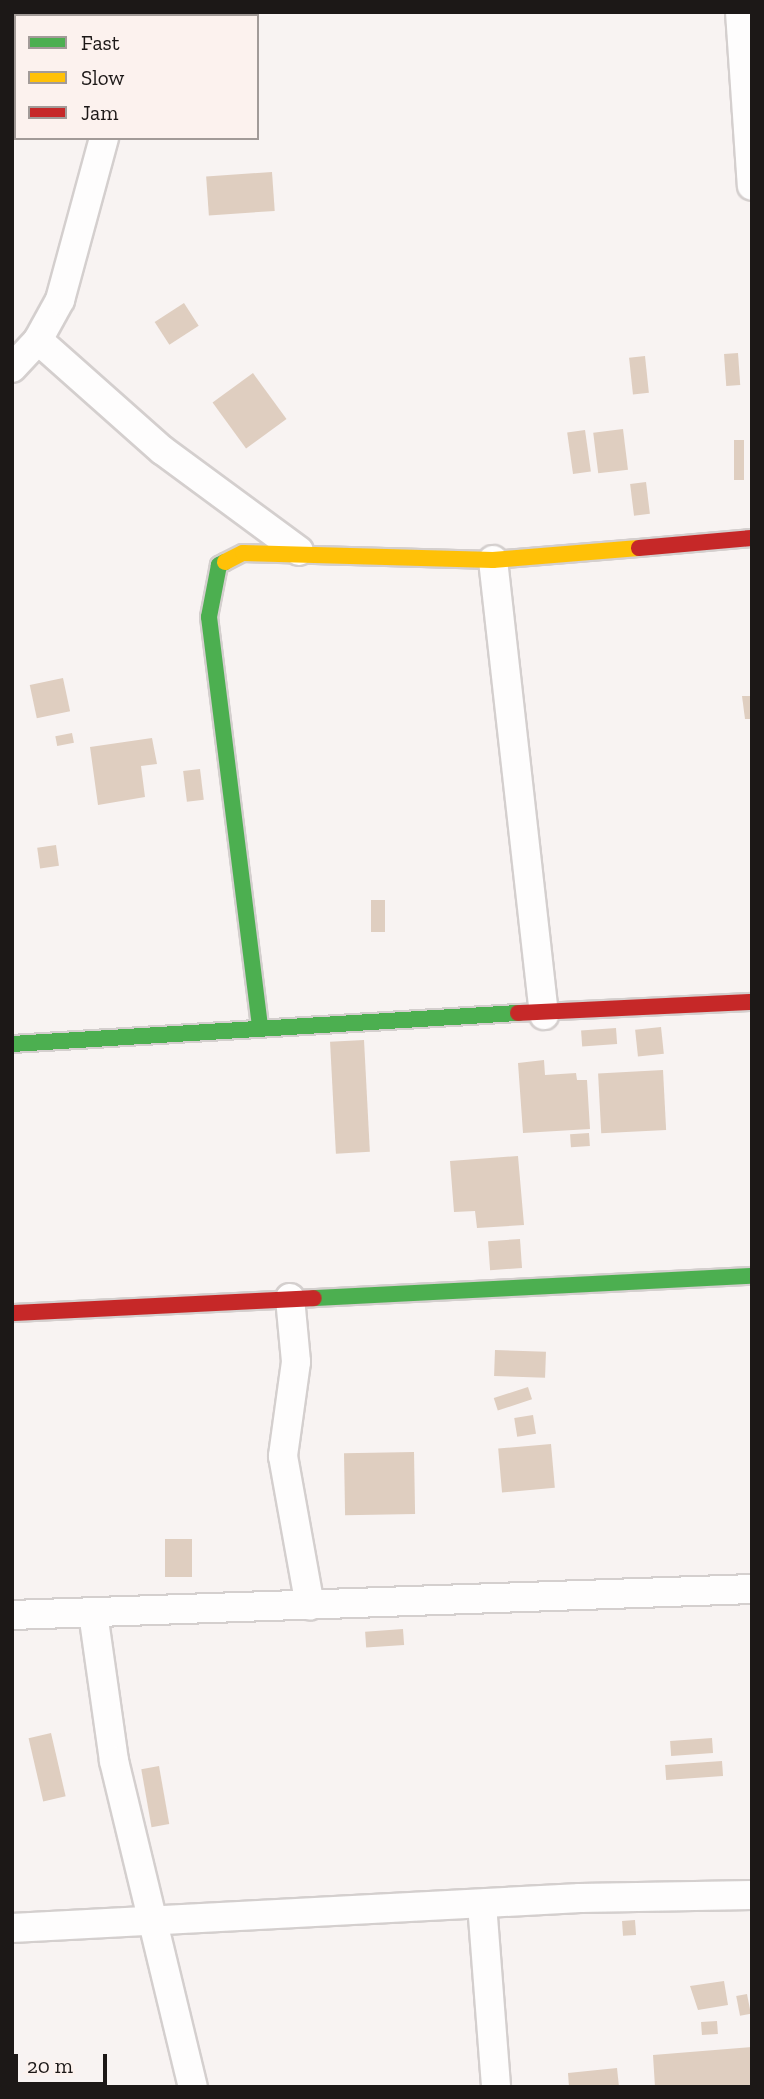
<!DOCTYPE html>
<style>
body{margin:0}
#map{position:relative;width:764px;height:2099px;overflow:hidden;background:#f8f3f2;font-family:"Zilla Slab",serif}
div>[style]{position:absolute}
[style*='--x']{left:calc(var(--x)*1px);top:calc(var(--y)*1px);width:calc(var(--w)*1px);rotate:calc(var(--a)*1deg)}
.building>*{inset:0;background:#dfcec0;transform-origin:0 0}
.roads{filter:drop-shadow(2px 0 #d4cfce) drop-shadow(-2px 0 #d4cfce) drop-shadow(0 2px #d4cfce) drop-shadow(0 -2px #d4cfce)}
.street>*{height:28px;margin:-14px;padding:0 14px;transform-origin:14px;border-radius:14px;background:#fefdfd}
.fast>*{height:16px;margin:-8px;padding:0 8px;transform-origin:8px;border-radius:8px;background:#4caf50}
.slow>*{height:16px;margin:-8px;padding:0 8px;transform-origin:8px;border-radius:8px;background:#ffc107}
.jam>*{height:16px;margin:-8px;padding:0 8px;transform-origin:8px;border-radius:8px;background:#c62828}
span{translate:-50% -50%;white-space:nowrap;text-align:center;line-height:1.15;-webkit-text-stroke:6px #fcf2ee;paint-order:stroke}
.frame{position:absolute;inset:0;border:14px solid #1c1817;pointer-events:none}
.legend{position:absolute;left:14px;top:14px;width:245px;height:126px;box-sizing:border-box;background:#fcf2ee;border:2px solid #a29b98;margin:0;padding:9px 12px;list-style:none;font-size:21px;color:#1c1817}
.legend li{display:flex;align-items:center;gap:14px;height:35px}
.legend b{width:35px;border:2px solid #a29b98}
.scale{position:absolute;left:14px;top:2054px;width:93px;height:32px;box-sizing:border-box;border:4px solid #1c1817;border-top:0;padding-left:9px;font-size:21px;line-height:24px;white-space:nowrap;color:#1c1817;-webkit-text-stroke:5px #fcf2ee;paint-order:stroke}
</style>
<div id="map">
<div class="building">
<i style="left:272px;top:172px;width:39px;height:66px;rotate:86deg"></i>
<i style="left:184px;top:303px;width:27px;height:35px;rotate:57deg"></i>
<i style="left:738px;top:353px;width:32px;height:14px;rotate:86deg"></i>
<i style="left:645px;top:356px;width:37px;height:16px;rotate:84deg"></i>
<i style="left:253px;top:373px;width:57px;height:50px;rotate:54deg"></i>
<i style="left:623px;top:429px;width:41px;height:30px;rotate:83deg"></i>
<i style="left:585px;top:430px;width:42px;height:18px;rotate:82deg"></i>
<i style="left:734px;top:440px;width:10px;height:40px"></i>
<i style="left:646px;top:482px;width:32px;height:16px;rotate:83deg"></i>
<i style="left:63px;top:678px;width:34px;height:34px;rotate:78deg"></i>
<i style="clip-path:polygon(742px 696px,752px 696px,752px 719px,745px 719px)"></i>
<i style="left:72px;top:733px;width:10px;height:17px;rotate:79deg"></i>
<i style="clip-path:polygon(152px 738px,157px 764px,141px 766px,145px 797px,98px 805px,90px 747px)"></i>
<i style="left:200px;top:769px;width:31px;height:17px;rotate:83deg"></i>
<i style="left:56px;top:845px;width:21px;height:19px;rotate:82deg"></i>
<i style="left:371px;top:900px;width:14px;height:32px"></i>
<i style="left:661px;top:1027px;width:27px;height:26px;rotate:84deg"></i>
<i style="left:616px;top:1028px;width:16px;height:35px;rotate:86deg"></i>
<i style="left:364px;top:1040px;width:112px;height:34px;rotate:87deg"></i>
<i style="clip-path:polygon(544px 1060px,545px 1075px,576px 1073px,577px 1080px,587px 1080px,590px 1129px,523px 1133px,518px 1063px)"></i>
<i style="left:663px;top:1070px;width:60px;height:65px;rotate:87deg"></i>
<i style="left:589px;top:1133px;width:13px;height:19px;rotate:86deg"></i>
<i style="clip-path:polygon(518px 1156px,524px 1225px,477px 1228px,475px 1211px,454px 1212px,450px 1161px)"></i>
<i style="left:520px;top:1239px;width:29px;height:32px;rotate:86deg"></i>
<i style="left:495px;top:1350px;width:51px;height:26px;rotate:2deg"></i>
<i style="left:528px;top:1387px;width:13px;height:36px;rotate:72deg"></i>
<i style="left:533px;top:1415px;width:19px;height:19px;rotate:81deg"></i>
<i style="left:551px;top:1444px;width:44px;height:53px;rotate:85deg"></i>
<i style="left:414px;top:1452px;width:62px;height:70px;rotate:89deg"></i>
<i style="left:165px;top:1539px;width:27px;height:38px"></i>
<i style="left:403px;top:1629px;width:16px;height:38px;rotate:86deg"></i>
<i style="left:51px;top:1733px;width:65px;height:23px;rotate:77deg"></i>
<i style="left:712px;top:1738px;width:15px;height:42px;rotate:86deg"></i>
<i style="left:722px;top:1761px;width:15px;height:57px;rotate:86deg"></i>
<i style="left:159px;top:1766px;width:59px;height:18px;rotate:80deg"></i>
<i style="left:635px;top:1920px;width:15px;height:13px;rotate:86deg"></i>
<i style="clip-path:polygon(724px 1981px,728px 2005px,698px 2010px,690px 1986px)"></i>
<i style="left:747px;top:1994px;width:20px;height:11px;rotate:79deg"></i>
<i style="left:717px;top:2021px;width:13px;height:16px;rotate:86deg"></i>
<i style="clip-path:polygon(752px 2047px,752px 2087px,655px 2087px,653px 2055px)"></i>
<i style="clip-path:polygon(617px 2068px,619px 2087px,569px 2087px,568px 2073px)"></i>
</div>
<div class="roads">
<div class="street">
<i style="--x:740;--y:12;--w:174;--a:86.1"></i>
<i style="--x:124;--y:16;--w:4;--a:-90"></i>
<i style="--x:38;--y:340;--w:166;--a:41.6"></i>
<i style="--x:162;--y:450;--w:170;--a:36.4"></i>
<i style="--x:12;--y:368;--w:38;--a:-47"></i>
<i style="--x:38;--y:340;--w:46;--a:-61.2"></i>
<i style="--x:60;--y:300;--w:168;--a:-74.8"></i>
<i style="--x:493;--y:560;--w:458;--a:83.6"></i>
<i style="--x:290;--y:1298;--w:64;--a:84.6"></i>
<i style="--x:296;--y:1362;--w:95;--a:97.9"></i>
<i style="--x:283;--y:1456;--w:152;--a:79.8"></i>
<i style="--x:93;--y:1613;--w:149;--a:81.9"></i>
<i style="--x:114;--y:1761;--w:335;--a:76.4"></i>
<i style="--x:12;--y:1615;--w:740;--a:-2.01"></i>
<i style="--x:482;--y:1904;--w:184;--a:85.6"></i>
<i style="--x:12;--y:1928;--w:569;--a:-3.02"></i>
<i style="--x:580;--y:1898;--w:172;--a:-1"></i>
</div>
<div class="fast">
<i style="--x:225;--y:562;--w:7;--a:153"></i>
<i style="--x:219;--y:565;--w:53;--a:100.9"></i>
<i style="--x:209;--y:617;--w:412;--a:82.9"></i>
<i style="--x:12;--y:1044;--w:507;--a:-3.51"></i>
<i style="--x:314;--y:1298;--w:439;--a:-2.9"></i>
</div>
<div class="slow">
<i style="--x:225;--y:562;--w:20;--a:-27"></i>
<i style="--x:243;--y:553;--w:250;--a:1.6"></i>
<i style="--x:493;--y:560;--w:146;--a:-4.7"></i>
</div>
<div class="jam">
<i style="--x:639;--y:548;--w:113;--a:-5.1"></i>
<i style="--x:518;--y:1013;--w:234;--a:-2.7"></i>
<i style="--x:12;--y:1313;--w:302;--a:-2.8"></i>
</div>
</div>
<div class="frame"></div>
<ul class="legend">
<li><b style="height:9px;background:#4caf50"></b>Fast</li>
<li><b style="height:9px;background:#ffc107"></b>Slow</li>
<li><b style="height:9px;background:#c62828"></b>Jam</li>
</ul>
<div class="scale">20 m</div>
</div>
